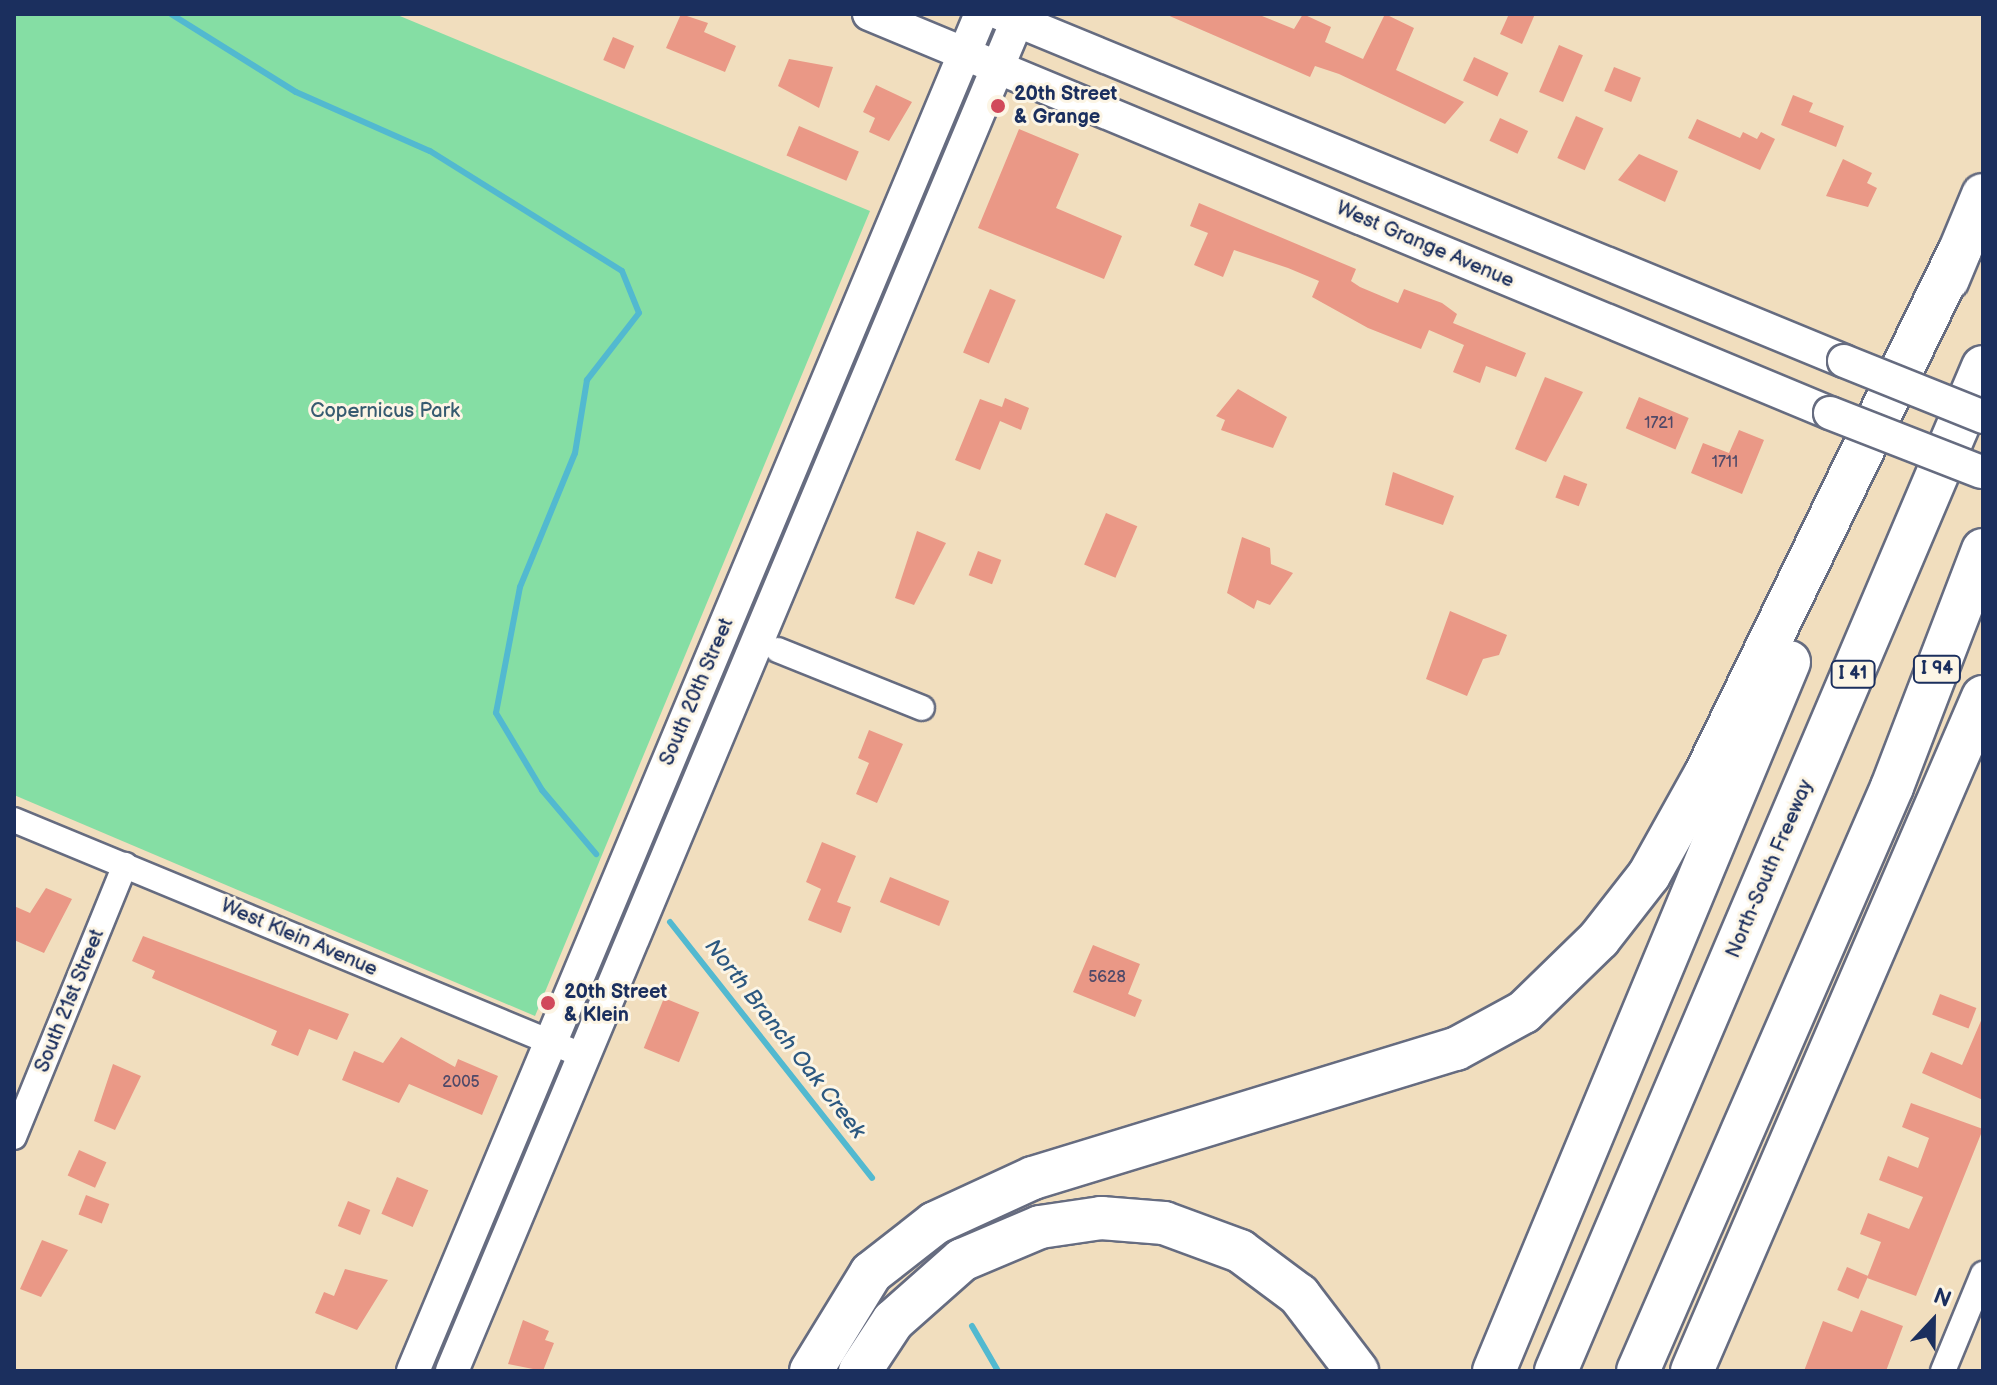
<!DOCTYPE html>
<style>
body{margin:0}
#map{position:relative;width:1997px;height:1385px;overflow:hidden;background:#f1debe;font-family:"Balsamiq Sans",sans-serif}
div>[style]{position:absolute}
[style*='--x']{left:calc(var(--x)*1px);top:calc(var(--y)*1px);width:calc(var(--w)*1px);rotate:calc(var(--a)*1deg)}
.green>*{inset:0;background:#85dea4}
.stream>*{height:6px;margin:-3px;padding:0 3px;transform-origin:3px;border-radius:3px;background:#52b9d0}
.building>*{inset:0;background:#ea9886;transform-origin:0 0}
.roads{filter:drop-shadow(2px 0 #666c80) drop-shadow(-2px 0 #666c80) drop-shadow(0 2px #666c80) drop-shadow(0 -2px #666c80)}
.street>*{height:24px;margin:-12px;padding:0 12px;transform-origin:12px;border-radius:12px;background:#fff}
.secondary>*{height:32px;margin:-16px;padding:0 16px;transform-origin:16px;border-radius:16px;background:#fff}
.highway>*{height:42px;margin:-21px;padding:0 21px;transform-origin:21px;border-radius:21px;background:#fff}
.bridges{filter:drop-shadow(2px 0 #666c80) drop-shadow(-2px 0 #666c80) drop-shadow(0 2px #666c80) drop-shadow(0 -2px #666c80)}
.secondary-bridge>*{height:32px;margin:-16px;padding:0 16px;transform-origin:16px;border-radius:16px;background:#fff}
.dots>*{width:22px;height:22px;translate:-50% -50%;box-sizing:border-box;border:4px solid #fcf5e5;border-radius:50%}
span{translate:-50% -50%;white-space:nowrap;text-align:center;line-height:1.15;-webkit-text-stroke:6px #fcf5e5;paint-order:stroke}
.number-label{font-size:16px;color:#4f4968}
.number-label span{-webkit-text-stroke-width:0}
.shield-label span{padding:2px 6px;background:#fcf5e5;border:2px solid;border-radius:6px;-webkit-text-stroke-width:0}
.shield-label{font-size:18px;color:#1b2f5e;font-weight:700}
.poi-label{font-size:20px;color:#1b2f5e;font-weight:700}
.left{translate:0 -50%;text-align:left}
.street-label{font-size:20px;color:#1b2f5e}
.park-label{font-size:20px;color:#365b70}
.water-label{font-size:22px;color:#2c5880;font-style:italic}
.frame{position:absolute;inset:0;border:16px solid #1b2f5e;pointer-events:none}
.north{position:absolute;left:1893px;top:1281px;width:80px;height:80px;-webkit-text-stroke:6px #fcf5e5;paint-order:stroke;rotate:22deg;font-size:22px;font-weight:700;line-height:32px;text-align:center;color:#1b2f5e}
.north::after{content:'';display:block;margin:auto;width:28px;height:36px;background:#1b2f5e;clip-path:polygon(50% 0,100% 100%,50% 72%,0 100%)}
</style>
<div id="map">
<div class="green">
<i style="clip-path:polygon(14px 14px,395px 14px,870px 211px,535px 1016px,14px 795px)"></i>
</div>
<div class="stream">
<i style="--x:171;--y:14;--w:147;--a:32"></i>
<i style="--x:296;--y:92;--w:146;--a:23.8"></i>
<i style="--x:430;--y:151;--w:226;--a:32"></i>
<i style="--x:622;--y:271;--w:45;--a:68"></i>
<i style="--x:639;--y:313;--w:85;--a:127.8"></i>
<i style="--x:587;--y:380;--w:74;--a:99.3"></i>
<i style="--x:575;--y:453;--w:145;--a:112.3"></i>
<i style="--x:520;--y:587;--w:128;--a:100.8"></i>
<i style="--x:496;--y:713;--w:90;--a:59.1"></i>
<i style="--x:542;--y:790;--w:84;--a:49.8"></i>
<i style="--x:670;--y:922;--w:326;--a:51.7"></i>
<i style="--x:972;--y:1326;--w:52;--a:60"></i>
</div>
<div class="building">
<i style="clip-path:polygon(681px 14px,708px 23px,704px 32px,736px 46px,725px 72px,666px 48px)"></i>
<i style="clip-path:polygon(1165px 14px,1257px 14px,1294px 29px,1303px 14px,1331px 27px,1325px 42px,1363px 59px,1385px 14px,1414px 28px,1396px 70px,1464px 102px,1445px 124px,1339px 74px,1315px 66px,1310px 77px)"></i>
<i style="clip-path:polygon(1509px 14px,1535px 14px,1522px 44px,1500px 34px)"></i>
<i style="left:613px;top:37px;width:23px;height:25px;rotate:23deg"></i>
<i style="left:1559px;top:45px;width:26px;height:51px;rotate:23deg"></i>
<i style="left:1474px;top:57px;width:38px;height:26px;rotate:25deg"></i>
<i style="clip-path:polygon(789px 59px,833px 67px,819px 108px,778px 86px)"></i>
<i style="left:1614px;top:67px;width:29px;height:26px;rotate:22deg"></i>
<i style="clip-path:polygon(876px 85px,912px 102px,889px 141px,869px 132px,875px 118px,863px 112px)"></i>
<i style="clip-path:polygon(1793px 95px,1813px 103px,1809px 112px,1844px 126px,1836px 147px,1781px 125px)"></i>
<i style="left:1576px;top:116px;width:30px;height:46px;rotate:24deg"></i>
<i style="left:1500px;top:118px;width:31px;height:25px;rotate:25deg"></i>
<i style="clip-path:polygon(1697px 119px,1740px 138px,1743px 132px,1757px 139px,1761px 132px,1775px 139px,1760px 170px,1688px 138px)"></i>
<i style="left:799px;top:126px;width:65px;height:32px;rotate:23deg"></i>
<i style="clip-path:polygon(1019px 129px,1079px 154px,1056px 208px,1122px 236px,1104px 279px,978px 228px)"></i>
<i style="clip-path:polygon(1639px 154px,1678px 171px,1665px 202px,1618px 180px)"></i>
<i style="clip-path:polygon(1843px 159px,1872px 173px,1867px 183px,1877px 188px,1868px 207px,1826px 196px)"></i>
<i style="clip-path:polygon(1199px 203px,1356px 269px,1351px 281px,1360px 287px,1398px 303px,1404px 289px,1442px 303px,1457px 314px,1453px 323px,1526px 353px,1516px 377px,1486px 366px,1480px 383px,1453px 372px,1464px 345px,1429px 330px,1421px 349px,1368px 328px,1312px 297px,1319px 281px,1288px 268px,1234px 250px,1223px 277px,1194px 265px,1208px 233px,1190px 226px)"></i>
<i style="left:990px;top:289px;width:28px;height:69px;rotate:23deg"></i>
<i style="clip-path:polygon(1545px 377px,1583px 392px,1546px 462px,1515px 449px)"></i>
<i style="clip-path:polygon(1238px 389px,1287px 417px,1273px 448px,1221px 430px,1225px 420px,1216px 416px)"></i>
<i style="left:1639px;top:397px;width:54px;height:34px;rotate:23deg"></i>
<i style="clip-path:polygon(1005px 398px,1029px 408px,1021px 430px,1000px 421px,980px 470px,955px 460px,980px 399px,1002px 407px)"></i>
<i style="clip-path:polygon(1739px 430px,1764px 440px,1742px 494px,1691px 473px,1703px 443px,1729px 453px)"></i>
<i style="clip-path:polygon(1393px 472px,1454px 496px,1443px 525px,1385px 505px)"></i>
<i style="left:1564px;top:475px;width:25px;height:24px;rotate:21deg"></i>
<i style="left:1106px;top:513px;width:34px;height:56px;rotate:23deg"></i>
<i style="clip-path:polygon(917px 531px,946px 543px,914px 605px,895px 598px)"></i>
<i style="clip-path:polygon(1242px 537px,1270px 548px,1271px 564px,1293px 573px,1270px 605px,1257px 600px,1254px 609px,1227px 593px)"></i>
<i style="left:978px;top:551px;width:25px;height:26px;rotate:21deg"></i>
<i style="clip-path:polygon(1450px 611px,1507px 635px,1499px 655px,1483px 659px,1467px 696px,1426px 679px)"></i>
<i style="clip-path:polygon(869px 730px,903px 744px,877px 803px,856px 794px,869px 763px,858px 758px)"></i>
<i style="clip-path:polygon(822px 842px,856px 856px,837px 902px,851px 907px,841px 933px,808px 920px,821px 889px,806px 882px)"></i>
<i style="left:890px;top:877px;width:64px;height:27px;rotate:22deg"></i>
<i style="clip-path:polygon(46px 888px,72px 899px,44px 953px,14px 940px,14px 906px,30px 913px)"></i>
<i style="clip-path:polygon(143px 936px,349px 1014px,337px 1040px,309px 1029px,298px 1056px,271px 1045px,277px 1031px,152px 978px,155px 971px,132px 961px)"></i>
<i style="clip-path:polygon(1093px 945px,1140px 964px,1128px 994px,1142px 1000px,1135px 1017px,1073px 992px)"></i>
<i style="left:1940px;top:994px;width:39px;height:22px;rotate:21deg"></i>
<i style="left:664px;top:998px;width:38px;height:54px;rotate:22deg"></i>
<i style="clip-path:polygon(1983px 1016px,1983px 1100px,1922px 1073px,1931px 1052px,1962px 1065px)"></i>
<i style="clip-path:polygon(401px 1037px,455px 1067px,458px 1059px,498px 1076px,482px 1115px,409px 1084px,399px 1103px,342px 1080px,354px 1051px,383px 1063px)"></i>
<i style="clip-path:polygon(113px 1064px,141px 1076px,115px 1130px,94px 1121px)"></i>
<i style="clip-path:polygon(1911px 1103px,1983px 1129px,1916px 1296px,1867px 1278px,1881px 1242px,1860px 1234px,1868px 1213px,1909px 1229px,1923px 1197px,1879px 1180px,1888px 1156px,1918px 1168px,1929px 1138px,1902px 1127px)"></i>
<i style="left:79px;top:1150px;width:30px;height:28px;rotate:24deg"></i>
<i style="left:397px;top:1177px;width:34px;height:40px;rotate:23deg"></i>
<i style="left:86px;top:1195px;width:25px;height:21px;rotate:21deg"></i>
<i style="left:348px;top:1201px;width:24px;height:27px;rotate:22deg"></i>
<i style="clip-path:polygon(42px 1240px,68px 1250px,41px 1297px,20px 1289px)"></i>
<i style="left:1847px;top:1267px;width:23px;height:25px;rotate:23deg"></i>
<i style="clip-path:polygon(345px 1269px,388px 1280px,357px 1330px,315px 1313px,324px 1292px,334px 1296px)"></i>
<i style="clip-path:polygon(1861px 1310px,1903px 1326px,1886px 1371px,1804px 1371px,1823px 1321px,1852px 1332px)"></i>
<i style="clip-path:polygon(523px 1320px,549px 1331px,545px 1340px,554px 1343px,543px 1371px,508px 1364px)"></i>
</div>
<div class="roads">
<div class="street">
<i style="--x:778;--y:650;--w:155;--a:21.9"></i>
<i style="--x:14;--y:820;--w:617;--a:22.49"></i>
<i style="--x:14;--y:1137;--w:294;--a:-67.8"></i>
<i style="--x:1943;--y:1371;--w:105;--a:-67.6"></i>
</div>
<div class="secondary">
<i style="--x:869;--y:14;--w:1041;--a:22.55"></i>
<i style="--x:1001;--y:14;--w:912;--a:22.37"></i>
<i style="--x:413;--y:1371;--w:1471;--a:-67.29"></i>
<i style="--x:452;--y:1371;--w:1471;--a:-67.29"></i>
</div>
<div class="highway">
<i style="--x:1948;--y:279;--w:91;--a:-67.4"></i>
<i style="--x:811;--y:1371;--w:115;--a:-58.5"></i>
<i style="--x:871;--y:1273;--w:81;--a:-38"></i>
<i style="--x:935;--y:1223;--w:108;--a:-24.7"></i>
<i style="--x:1033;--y:1178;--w:442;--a:-17"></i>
<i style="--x:1456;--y:1049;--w:77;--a:-28.6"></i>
<i style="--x:1524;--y:1012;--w:105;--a:-44.2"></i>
<i style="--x:1599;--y:939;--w:81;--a:-52"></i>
<i style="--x:1649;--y:875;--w:115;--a:-60.8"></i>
<i style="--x:1705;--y:775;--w:581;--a:-64.1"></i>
<i style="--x:860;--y:1371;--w:60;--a:-56.6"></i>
<i style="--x:893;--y:1321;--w:92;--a:-41.5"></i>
<i style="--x:962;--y:1260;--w:85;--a:-22.9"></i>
<i style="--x:1040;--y:1227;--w:62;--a:-8.4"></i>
<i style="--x:1101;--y:1218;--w:63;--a:4.5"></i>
<i style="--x:1164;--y:1223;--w:81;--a:20.2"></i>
<i style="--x:1240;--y:1251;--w:74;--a:36.7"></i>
<i style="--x:1299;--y:1295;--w:96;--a:52.7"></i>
<i style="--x:1494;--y:1371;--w:768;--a:-67.41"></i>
<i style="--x:1556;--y:1371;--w:1091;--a:-66.96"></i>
<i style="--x:1638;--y:1371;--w:637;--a:-66.49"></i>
<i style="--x:1892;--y:787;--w:254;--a:-69"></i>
<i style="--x:1692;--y:1371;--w:734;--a:-66.65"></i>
</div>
</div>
<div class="bridges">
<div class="secondary-bridge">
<i style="--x:1844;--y:361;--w:150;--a:21.9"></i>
<i style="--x:1830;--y:413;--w:162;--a:21.3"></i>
</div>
</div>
<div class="dots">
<i style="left:998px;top:106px;background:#d1495b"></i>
<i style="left:548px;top:1003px;background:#d1495b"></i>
</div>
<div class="number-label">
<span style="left:1659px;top:424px">1721</span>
<span style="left:1725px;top:463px">1711</span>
<span style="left:1107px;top:978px">5628</span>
<span style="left:461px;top:1083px">2005</span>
</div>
<div class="shield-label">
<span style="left:1937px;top:669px">I 94</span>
<span style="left:1853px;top:674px">I 41</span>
</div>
<div class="poi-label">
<span class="left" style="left:1014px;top:106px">20th Street<br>&amp; Grange</span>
<span class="left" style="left:564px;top:1004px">20th Street<br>&amp; Klein</span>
</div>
<div class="street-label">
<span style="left:1425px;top:245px;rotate:23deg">West Grange Avenue</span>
<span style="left:697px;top:692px;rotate:-67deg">South 20th Street</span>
<span style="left:1770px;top:869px;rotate:-67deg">North-South Freeway</span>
<span style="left:299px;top:938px;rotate:23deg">West Klein Avenue</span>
<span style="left:70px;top:1001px;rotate:-68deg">South 21st Street</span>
</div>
<div class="park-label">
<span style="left:385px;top:411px">Copernicus Park</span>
</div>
<div class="water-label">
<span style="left:785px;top:1039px;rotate:52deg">North Branch Oak Creek</span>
</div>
<div class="frame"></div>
<div class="north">N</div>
</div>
